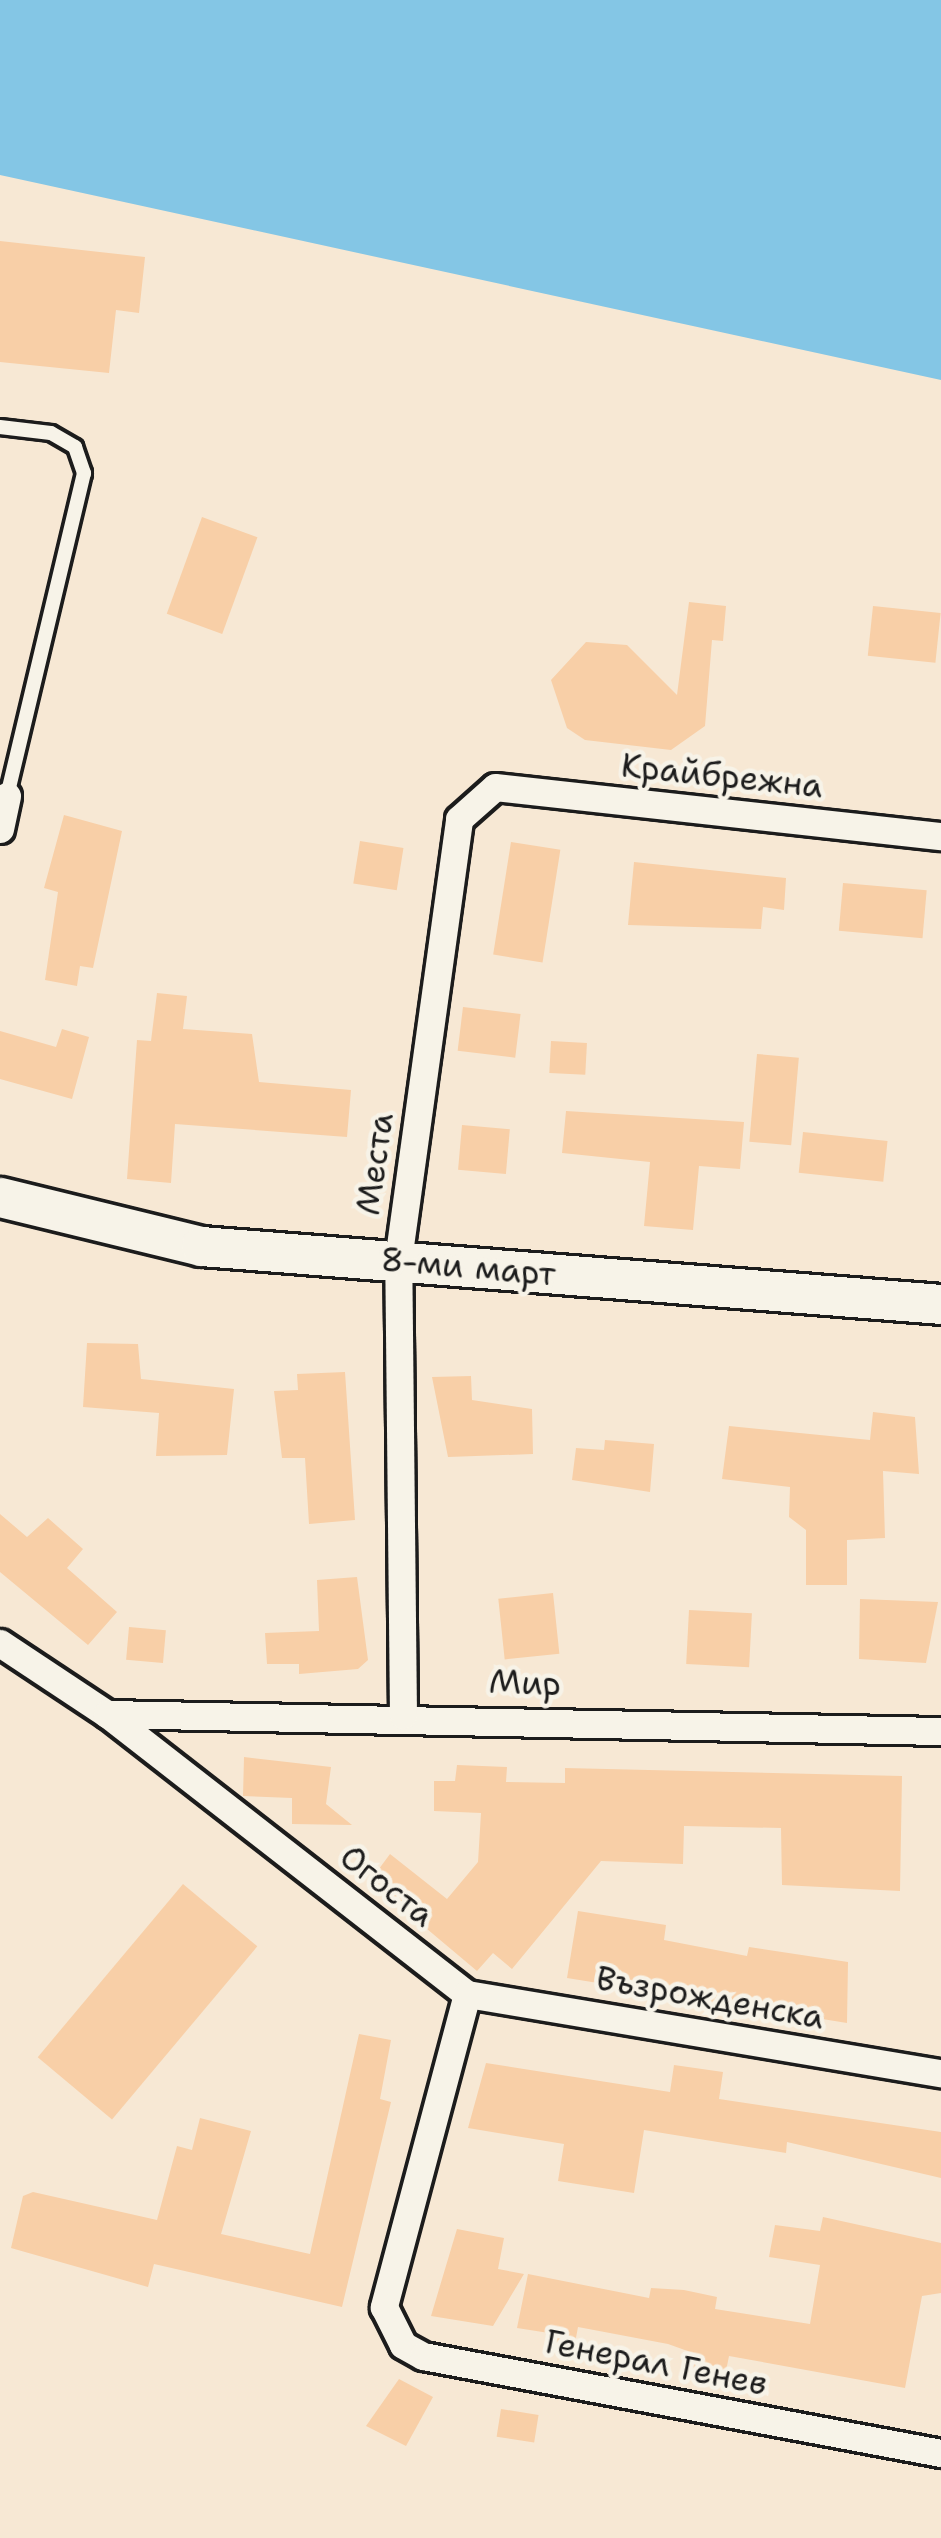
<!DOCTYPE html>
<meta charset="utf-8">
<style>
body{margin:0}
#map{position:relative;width:941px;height:2538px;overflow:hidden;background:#f7e8d4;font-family:"Shantell Sans",sans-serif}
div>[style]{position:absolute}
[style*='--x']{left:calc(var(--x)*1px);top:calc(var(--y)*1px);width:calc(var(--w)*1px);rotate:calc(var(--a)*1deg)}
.water>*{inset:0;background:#84c6e5}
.building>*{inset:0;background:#f8cfa7;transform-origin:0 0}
.roads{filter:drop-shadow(3px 0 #1c1c1c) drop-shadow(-3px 0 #1c1c1c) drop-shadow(0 3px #1c1c1c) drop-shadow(0 -3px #1c1c1c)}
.lane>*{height:14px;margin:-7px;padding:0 7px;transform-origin:7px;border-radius:7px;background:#f7f3e8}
.street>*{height:27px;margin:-13.5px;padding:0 13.5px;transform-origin:13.5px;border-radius:13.5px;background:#f7f3e8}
.secondary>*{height:39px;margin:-19.5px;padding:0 19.5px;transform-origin:19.5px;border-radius:19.5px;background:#f7f3e8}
span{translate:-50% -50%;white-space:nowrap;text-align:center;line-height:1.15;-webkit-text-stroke:9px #f7f3e8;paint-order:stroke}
.street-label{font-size:33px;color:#1c1c1c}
</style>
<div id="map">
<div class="water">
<i style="clip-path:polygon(0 0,941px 0,941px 380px,0 175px)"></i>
</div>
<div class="building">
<i style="clip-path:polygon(0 241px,145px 257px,139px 313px,116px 310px,109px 373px,0 362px)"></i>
<i style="left:202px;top:517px;width:59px;height:103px;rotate:20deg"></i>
<i style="clip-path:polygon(689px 602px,726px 606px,723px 641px,712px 640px,705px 726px,671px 750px,585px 740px,567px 728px,551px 680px,586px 642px,627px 645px,677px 695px)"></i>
<i style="left:873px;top:606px;width:68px;height:50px;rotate:6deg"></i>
<i style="clip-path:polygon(64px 815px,122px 831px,93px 968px,80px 966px,77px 986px,45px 980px,58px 892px,44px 888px)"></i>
<i style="left:360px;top:841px;width:44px;height:43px;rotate:9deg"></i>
<i style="left:511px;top:842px;width:50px;height:114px;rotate:9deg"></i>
<i style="clip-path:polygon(634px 862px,786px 878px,784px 910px,763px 907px,761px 929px,628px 925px)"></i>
<i style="left:843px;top:883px;width:84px;height:48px;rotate:5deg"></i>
<i style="clip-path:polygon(157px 993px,187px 996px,183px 1029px,252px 1034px,259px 1082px,351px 1090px,347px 1137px,175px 1124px,171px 1183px,127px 1179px,137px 1040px,151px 1041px)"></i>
<i style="left:463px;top:1007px;width:58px;height:44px;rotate:7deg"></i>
<i style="clip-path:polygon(62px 1029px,89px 1037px,72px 1099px,0 1079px,0 1031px,56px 1047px)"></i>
<i style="left:551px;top:1041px;width:36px;height:32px;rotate:3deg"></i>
<i style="left:757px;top:1054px;width:42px;height:88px;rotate:5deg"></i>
<i style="clip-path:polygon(566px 1111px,744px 1122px,740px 1169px,699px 1166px,693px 1230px,644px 1226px,650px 1162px,562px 1153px)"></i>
<i style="left:462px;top:1125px;width:48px;height:45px;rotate:5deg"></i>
<i style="left:803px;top:1132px;width:85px;height:41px;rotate:6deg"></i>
<i style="clip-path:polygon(87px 1343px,138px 1344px,141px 1379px,234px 1389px,227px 1455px,156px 1456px,159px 1413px,83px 1407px)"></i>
<i style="clip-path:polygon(345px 1372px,355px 1520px,309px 1524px,305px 1458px,282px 1458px,274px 1391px,298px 1390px,297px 1374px)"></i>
<i style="clip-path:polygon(471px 1376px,472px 1400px,532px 1409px,533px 1454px,448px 1457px,432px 1377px)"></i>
<i style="clip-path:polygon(873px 1412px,915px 1417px,919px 1474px,883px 1471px,885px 1538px,847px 1540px,847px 1585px,806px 1585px,806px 1530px,789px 1517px,790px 1487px,722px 1479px,729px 1426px,870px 1440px)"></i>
<i style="clip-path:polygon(605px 1440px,654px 1444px,650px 1492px,572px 1480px,576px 1448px,604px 1450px)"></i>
<i style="clip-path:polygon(0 1514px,27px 1537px,48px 1518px,83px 1549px,67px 1568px,117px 1612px,88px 1645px,0 1572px)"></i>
<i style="clip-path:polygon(357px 1577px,368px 1660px,358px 1669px,299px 1674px,299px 1664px,267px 1664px,265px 1633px,319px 1631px,317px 1580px)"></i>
<i style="left:553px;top:1593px;width:61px;height:55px;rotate:84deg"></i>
<i style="clip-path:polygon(860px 1599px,938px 1602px,926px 1663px,859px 1659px)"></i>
<i style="left:689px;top:1610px;width:63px;height:54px;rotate:3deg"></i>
<i style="left:129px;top:1627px;width:37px;height:33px;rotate:5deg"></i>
<i style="clip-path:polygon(244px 1757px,331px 1767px,326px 1804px,352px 1825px,292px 1824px,292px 1798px,243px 1796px)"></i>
<i style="clip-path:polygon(457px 1765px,507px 1767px,506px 1782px,565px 1783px,565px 1768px,902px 1776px,900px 1891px,782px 1885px,781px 1828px,684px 1826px,683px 1864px,601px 1861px,512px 1969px,493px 1953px,477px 1971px,370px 1881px,390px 1854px,447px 1899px,478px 1862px,481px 1813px,434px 1811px,434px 1781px,455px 1781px)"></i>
<i style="left:183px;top:1884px;width:97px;height:226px;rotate:40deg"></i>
<i style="clip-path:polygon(578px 1911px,666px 1925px,664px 1940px,747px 1956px,749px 1947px,848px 1962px,847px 2023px,567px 1978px)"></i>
<i style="clip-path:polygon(359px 2034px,391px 2040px,380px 2099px,391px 2102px,342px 2307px,154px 2264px,148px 2287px,11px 2248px,23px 2196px,33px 2192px,157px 2220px,177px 2146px,192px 2150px,200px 2118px,251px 2131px,221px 2234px,310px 2254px)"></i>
<i style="clip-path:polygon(486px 2063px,670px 2092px,674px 2065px,723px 2072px,719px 2099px,941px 2132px,941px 2178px,787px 2142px,786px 2153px,644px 2130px,634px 2193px,558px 2181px,564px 2144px,468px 2128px)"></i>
<i style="clip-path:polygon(823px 2217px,941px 2243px,941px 2293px,922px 2296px,905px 2388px,729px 2356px,724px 2381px,692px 2375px,696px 2354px,668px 2344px,578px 2327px,573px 2354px,547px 2348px,549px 2333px,517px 2328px,528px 2274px,649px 2298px,651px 2288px,684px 2290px,717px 2297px,715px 2309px,810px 2324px,820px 2265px,769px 2257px,775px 2225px,820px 2231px)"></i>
<i style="clip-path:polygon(457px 2229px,504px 2238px,498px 2269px,524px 2274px,493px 2326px,431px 2316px)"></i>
<i style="clip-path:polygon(399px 2379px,433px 2397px,406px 2446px,366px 2426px)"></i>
<i style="left:501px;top:2409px;width:38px;height:28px;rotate:9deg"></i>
</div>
<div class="roads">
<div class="lane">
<i style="--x:0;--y:427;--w:51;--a:6.7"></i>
<i style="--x:51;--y:433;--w:28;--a:30"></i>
<i style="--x:75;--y:447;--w:28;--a:71"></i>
<i style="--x:84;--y:473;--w:332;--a:103.4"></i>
</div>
<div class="street">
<i style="--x:0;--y:829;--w:34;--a:-78"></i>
<i style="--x:0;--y:1643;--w:128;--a:33.6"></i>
<i style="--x:107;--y:1714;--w:456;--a:37.9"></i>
<i style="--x:467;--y:1994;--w:481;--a:9.5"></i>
<i style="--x:107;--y:1714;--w:834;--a:1.17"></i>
<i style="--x:403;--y:1715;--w:455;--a:-90.6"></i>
<i style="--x:398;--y:1260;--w:445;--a:-82.1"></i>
<i style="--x:459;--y:819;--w:48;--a:-41.6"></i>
<i style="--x:495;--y:787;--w:449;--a:6.3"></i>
<i style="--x:467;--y:1994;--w:324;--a:104.9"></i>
<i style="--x:384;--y:2307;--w:42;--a:63.4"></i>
<i style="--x:403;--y:2345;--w:23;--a:29"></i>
<i style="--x:423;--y:2356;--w:527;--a:10.61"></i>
</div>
<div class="secondary">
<i style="--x:0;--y:1197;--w:207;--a:13.7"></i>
<i style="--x:201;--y:1246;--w:742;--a:4.48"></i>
</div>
</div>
<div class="street-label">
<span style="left:722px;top:776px;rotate:6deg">Крайбрежна</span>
<span style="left:375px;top:1164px;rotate:-82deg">Места</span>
<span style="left:468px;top:1267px;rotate:5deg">8-ми март</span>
<span style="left:525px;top:1683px;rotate:2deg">Мир</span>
<span style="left:387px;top:1886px;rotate:38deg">Огоста</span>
<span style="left:710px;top:1998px;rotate:10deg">Възрожденска</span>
<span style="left:656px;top:2363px;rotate:11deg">Генерал Генев</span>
</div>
</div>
